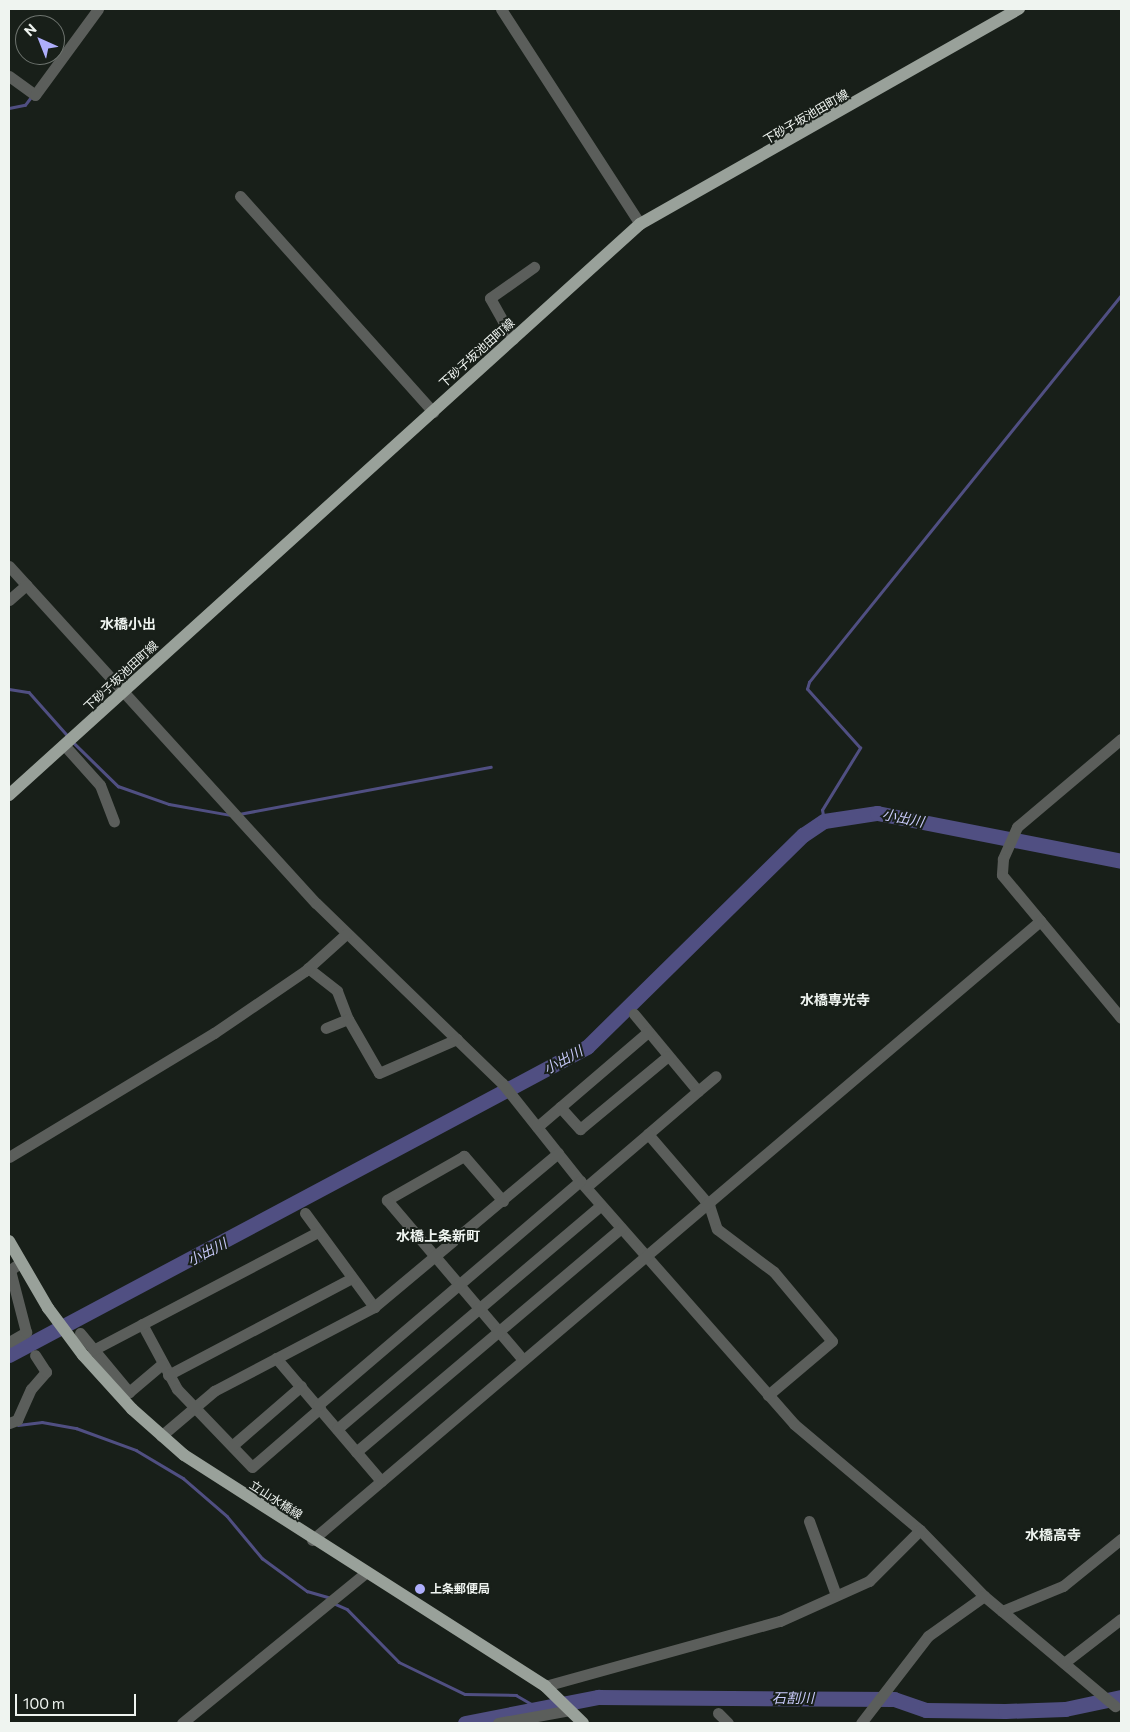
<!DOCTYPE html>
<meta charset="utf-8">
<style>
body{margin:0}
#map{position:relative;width:1130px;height:1732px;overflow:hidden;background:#181f19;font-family:Commissioner,"Noto Sans JP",sans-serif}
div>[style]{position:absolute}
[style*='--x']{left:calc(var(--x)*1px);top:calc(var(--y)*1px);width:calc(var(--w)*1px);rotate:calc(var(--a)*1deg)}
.stream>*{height:2.5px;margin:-1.25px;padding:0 1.25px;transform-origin:1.25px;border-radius:1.25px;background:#504f82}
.river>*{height:15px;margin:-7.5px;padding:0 7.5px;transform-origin:7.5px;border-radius:7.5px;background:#504f82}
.minor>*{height:11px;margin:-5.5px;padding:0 5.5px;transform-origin:5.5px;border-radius:5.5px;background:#5b5e5b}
.major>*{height:12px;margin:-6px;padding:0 6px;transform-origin:6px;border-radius:6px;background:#99a19a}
.dots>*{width:14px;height:14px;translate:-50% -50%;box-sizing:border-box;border:2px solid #181f19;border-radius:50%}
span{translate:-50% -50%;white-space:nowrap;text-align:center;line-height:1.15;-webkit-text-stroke:4px #181f19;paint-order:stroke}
.street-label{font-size:12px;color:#eff4f0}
.poi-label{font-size:12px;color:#eff4f0;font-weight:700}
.left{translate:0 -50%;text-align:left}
.neighbourhood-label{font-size:14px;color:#eff4f0;font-weight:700}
.water-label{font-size:14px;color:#c8cafa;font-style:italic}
.frame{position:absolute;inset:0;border:10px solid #eff4f0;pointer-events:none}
.north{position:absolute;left:15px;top:15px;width:50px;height:50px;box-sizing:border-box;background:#181f19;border:1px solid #6e746f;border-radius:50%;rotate:316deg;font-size:14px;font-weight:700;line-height:20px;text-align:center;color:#eff4f0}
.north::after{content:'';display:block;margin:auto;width:18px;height:22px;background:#aeaefb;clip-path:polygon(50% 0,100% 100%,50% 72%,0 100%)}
.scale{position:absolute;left:15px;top:1694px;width:121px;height:22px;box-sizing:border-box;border:2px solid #eff4f0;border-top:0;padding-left:6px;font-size:15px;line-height:18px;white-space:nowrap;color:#eff4f0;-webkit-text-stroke:4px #181f19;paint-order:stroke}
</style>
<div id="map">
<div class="stream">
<i style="--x:9;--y:108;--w:16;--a:-11"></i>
<i style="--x:25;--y:105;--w:10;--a:-53"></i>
<i style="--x:9;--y:689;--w:20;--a:9"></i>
<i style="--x:29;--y:692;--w:60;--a:48.4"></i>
<i style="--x:74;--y:743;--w:62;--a:44.3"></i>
<i style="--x:118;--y:786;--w:54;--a:19.4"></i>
<i style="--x:169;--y:804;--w:63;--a:10.1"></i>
<i style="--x:239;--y:814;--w:256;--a:-10.6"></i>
<i style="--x:824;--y:821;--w:11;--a:-100"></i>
<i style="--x:822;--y:810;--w:73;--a:-58.5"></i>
<i style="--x:860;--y:748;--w:79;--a:-131.9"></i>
<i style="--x:807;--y:689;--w:7;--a:-74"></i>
<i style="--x:809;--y:682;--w:496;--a:-51.1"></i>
<i style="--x:18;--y:1425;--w:24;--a:-7"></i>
<i style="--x:42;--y:1422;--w:35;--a:10"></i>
<i style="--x:76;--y:1428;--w:64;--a:20.1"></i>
<i style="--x:136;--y:1450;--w:55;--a:30.8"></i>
<i style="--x:183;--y:1478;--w:58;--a:40.8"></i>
<i style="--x:227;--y:1516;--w:55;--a:50.2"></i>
<i style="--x:262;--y:1558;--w:56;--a:36.3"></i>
<i style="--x:307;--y:1591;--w:22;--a:16"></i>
<i style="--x:333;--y:1603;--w:15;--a:23"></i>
<i style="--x:347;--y:1609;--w:74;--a:45.5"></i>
<i style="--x:399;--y:1662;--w:73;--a:25.9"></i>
<i style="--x:465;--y:1694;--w:51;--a:1.1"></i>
<i style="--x:516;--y:1695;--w:22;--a:30"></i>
</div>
<div class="river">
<i style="--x:9;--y:1355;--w:655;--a:-28.05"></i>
<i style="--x:587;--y:1047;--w:303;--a:-44.5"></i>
<i style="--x:803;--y:835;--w:25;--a:-34"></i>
<i style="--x:824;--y:821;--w:54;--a:-8.6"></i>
<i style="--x:877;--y:813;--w:249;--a:11.1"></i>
<i style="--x:465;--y:1723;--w:136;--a:-11.1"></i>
<i style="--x:598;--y:1697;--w:296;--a:0.4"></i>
<i style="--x:894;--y:1699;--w:34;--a:19"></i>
<i style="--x:926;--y:1710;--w:79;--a:0.7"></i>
<i style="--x:1005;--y:1711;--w:60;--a:-1.9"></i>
<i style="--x:1065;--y:1709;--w:57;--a:-12.1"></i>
</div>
<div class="minor">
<i style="--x:501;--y:9;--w:256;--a:57.1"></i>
<i style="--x:9;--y:76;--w:32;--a:36"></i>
<i style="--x:35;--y:95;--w:107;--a:-53.8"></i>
<i style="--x:240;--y:196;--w:290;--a:48.2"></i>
<i style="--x:513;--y:339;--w:47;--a:-119.3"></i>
<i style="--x:490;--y:298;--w:54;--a:-35.2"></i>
<i style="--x:9;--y:566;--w:456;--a:47.7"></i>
<i style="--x:316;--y:903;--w:259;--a:44.1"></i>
<i style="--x:502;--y:1083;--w:125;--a:51.5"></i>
<i style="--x:580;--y:1181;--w:324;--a:48.6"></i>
<i style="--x:794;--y:1424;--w:165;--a:40.1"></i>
<i style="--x:920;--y:1530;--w:92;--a:45.9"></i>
<i style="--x:984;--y:1596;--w:23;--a:40"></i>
<i style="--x:1002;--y:1611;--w:66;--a:-22.3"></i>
<i style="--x:1063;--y:1586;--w:75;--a:-39"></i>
<i style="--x:9;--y:600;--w:23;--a:-41"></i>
<i style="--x:1121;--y:739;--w:136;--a:139.8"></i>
<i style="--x:1017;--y:827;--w:35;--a:114"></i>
<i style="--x:1003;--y:859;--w:16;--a:94"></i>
<i style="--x:1002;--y:875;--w:186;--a:50.2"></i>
<i style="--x:65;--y:746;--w:52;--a:48.1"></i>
<i style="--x:100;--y:785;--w:39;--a:69"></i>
<i style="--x:308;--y:968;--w:37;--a:38"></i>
<i style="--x:337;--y:991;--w:30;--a:69"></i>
<i style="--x:348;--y:1019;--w:24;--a:158"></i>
<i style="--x:634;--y:1014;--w:100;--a:50.3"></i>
<i style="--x:698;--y:1091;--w:23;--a:-40"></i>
<i style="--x:348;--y:1019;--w:62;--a:60.1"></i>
<i style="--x:379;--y:1073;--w:85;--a:-23.6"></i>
<i style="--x:698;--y:1091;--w:66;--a:139.3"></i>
<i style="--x:648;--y:1134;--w:94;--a:49.3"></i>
<i style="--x:709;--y:1205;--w:25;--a:72"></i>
<i style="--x:717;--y:1229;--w:71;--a:37"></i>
<i style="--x:774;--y:1272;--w:90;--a:50"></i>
<i style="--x:832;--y:1341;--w:84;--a:139.8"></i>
<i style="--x:560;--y:1107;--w:30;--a:48"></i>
<i style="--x:580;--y:1129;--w:114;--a:-39.7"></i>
<i style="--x:537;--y:1127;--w:146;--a:-40.6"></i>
<i style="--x:9;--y:1157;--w:240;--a:-31.2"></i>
<i style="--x:214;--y:1033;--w:110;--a:-34.3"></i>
<i style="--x:305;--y:971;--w:55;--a:-42.1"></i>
<i style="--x:586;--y:1187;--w:82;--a:-40.5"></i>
<i style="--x:503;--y:1201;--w:60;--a:-130.9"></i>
<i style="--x:464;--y:1156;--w:89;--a:150.3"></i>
<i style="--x:387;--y:1200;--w:210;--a:49.6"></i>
<i style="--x:305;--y:1213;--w:117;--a:53.7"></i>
<i style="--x:142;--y:1324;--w:74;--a:61.7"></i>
<i style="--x:177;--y:1389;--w:108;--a:46.1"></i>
<i style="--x:252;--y:1467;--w:90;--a:-40.9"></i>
<i style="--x:80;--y:1333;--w:77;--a:50.3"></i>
<i style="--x:129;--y:1392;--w:43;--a:-40.3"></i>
<i style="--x:9;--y:1342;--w:20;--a:-30"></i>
<i style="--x:26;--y:1332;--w:64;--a:-104.5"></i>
<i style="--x:10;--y:1270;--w:12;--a:-35"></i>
<i style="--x:93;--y:1350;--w:252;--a:-27.7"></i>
<i style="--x:276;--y:1358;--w:162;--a:49.5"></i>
<i style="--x:168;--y:1375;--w:208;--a:-27.8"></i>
<i style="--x:318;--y:1405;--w:345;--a:-40.5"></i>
<i style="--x:9;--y:1423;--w:9;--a:-21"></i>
<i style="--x:17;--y:1420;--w:34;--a:-66"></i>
<i style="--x:31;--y:1389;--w:23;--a:-49"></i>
<i style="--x:46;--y:1372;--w:20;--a:-123"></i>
<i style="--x:337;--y:1429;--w:346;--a:-40.3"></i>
<i style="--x:161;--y:1436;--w:70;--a:-40.3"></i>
<i style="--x:214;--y:1391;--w:181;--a:-27.7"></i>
<i style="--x:374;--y:1307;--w:240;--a:-39.9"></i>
<i style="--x:233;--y:1445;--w:90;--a:-40.9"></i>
<i style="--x:356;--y:1452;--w:347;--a:-40.2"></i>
<i style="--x:809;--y:1521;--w:79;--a:70"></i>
<i style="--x:312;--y:1540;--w:956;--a:-40.37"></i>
<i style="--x:1002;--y:1611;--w:148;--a:40.1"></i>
<i style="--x:1064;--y:1663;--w:72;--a:-37.7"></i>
<i style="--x:545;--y:1686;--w:244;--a:-15.5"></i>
<i style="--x:780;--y:1621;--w:98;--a:-24.2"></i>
<i style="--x:869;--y:1581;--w:72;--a:-45"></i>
<i style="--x:718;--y:1713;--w:14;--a:45"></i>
<i style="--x:182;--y:1723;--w:237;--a:-39.3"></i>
<i style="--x:498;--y:1723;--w:73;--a:-10.2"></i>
<i style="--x:861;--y:1723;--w:110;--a:-52.4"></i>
<i style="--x:928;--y:1636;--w:69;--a:-35.5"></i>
</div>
<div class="major">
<i style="--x:9;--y:795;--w:851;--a:-42.14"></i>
<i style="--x:640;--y:224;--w:436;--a:-29.6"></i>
<i style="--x:9;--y:1241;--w:78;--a:59.8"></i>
<i style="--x:48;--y:1308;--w:59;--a:53.3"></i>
<i style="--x:83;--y:1355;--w:73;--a:47.8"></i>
<i style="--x:132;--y:1409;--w:69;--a:41.5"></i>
<i style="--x:184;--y:1455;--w:429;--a:32.6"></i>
<i style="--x:545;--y:1686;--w:53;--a:44.2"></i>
</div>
<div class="dots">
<i style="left:420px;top:1589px;background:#aeaefb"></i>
</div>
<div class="street-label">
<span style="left:806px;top:117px;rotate:-30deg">下砂子坂池田町線</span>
<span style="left:477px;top:353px;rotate:-42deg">下砂子坂池田町線</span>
<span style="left:121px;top:676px;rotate:-43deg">下砂子坂池田町線</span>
<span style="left:276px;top:1500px;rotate:33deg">立山水橋線</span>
</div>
<div class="poi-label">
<span class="left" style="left:430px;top:1589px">上条郵便局</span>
</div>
<div class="neighbourhood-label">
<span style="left:128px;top:624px">水橋小出</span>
<span style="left:835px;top:1000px">水橋専光寺</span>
<span style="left:438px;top:1236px">水橋上条新町</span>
<span style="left:1053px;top:1535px">水橋高寺</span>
</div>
<div class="water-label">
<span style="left:903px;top:818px;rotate:11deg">小出川</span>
<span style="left:563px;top:1060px;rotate:-29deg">小出川</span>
<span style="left:207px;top:1252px;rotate:-27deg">小出川</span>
<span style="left:793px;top:1698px">石割川</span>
</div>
<div class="frame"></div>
<div class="north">N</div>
<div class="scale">100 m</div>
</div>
